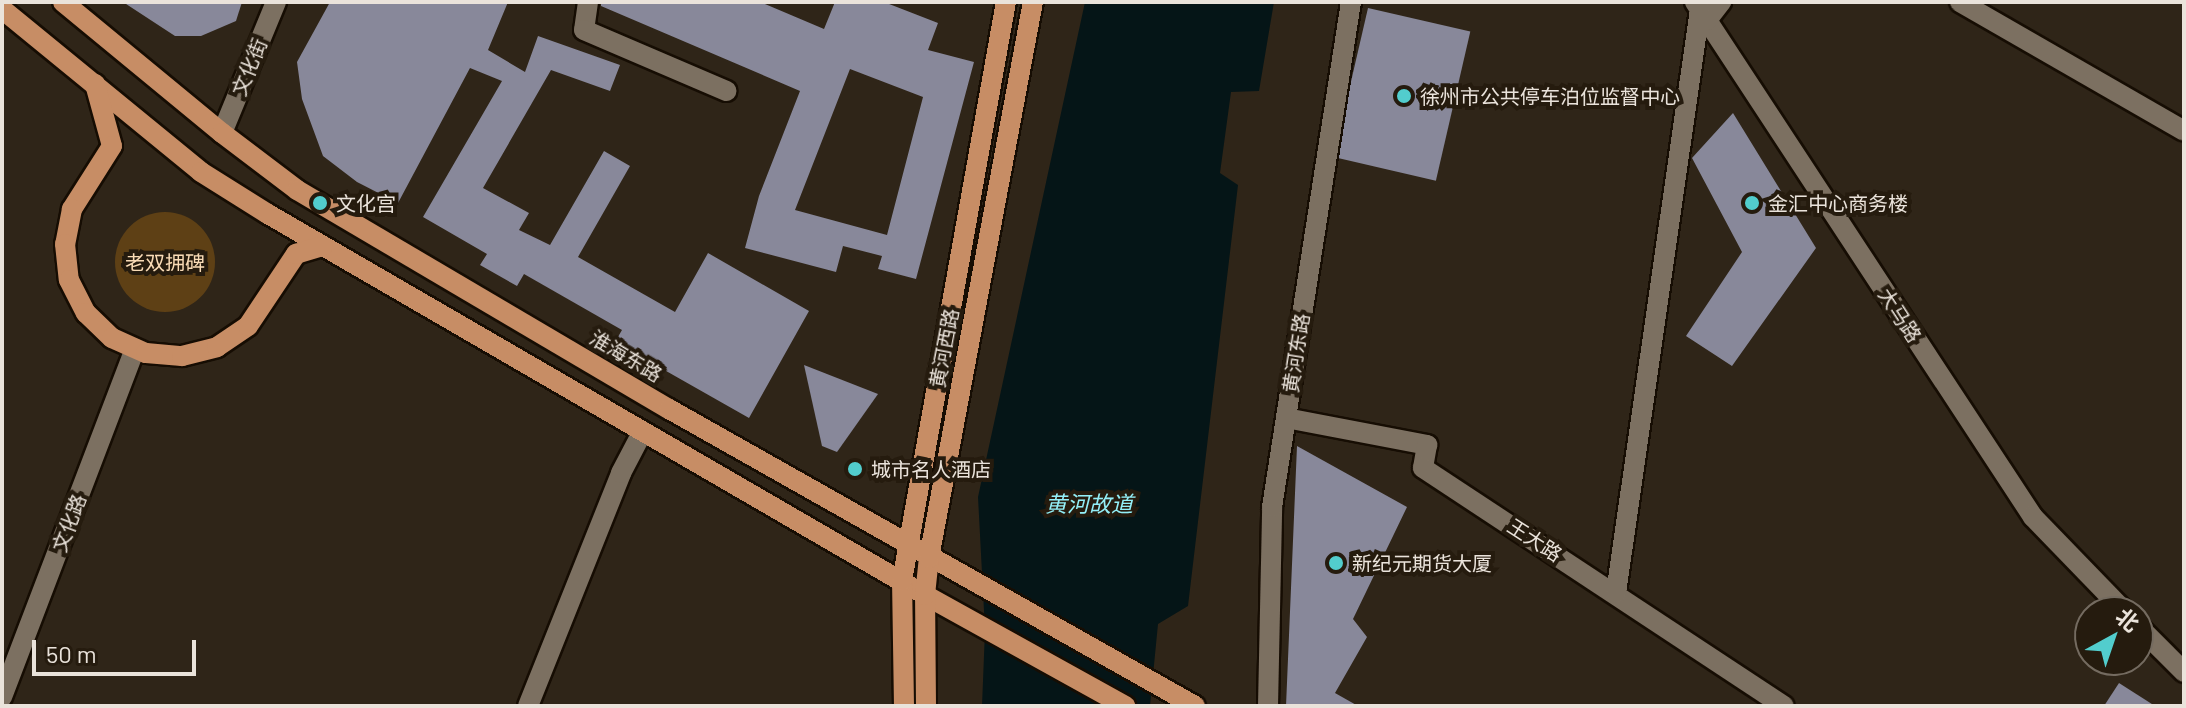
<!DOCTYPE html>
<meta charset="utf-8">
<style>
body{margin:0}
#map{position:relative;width:2186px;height:708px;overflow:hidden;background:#2f2518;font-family:Barlow,"Noto Sans SC",sans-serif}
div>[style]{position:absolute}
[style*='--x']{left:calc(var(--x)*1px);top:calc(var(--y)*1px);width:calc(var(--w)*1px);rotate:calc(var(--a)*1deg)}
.green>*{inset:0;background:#5e4015}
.round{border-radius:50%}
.water>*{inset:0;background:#051517}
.building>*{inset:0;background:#88889a;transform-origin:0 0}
.roads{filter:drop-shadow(2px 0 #160d03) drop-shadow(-2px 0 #160d03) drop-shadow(0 2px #160d03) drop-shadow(0 -2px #160d03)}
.minor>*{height:20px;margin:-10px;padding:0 10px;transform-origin:10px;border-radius:10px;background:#7c7061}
.major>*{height:20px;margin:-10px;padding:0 10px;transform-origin:10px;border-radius:10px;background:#c78d65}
.dots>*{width:22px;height:22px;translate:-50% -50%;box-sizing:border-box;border:4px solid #251b0e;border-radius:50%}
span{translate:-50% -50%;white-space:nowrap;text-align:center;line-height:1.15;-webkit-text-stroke:8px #251b0e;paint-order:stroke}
.street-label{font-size:20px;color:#eae3db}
.poi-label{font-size:20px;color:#eae3db}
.left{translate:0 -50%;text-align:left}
.park-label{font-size:20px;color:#f9dbb6}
.water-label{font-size:22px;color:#93eff7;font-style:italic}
.frame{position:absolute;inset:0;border:4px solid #eae3db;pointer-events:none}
.north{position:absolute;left:2074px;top:596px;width:80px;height:80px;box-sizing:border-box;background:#251b0e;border:2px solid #746b60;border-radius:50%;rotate:40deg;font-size:22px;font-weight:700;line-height:32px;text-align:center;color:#eae3db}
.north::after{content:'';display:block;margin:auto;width:28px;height:36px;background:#52cdcd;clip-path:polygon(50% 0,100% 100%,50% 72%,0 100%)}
.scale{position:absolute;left:32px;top:640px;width:164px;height:36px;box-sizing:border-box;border:4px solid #eae3db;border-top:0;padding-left:10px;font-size:24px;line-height:28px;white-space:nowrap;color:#eae3db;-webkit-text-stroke:6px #251b0e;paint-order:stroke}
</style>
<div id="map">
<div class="green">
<i class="round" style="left:115px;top:212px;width:100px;height:100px"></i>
</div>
<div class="water">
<i style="clip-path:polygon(1085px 2px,1274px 2px,1259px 91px,1231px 92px,1220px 173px,1238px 185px,1188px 606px,1158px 624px,1150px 706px,982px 706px,985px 630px,978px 497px)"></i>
</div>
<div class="building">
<i style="clip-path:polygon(123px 2px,242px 2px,236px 21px,201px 36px,175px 36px)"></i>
<i style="clip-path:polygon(330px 2px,508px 2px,488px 50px,525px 72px,538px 36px,620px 65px,610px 91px,551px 70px,483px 188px,529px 213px,519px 230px,550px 245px,604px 151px,630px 166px,578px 257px,675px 312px,708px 253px,809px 311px,749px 418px,615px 342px,622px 330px,524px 274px,517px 286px,480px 265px,487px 254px,423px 217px,502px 81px,470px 68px,398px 203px,357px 182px,323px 156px,302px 99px,297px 62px)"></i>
<i style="clip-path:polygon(evenodd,601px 2px,760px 2px,824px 29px,835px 2px,884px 2px,938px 23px,928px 50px,974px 62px,916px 279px,878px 269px,882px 256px,843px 246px,836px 272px,745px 248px,759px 196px,800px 91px,601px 6px,601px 2px,850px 69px,923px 97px,887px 235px,795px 210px,850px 69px)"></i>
<i style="left:1368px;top:8px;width:105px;height:153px;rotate:13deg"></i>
<i style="clip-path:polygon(1733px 113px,1816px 248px,1732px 366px,1686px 336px,1742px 252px,1692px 158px)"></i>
<i style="clip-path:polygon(804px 365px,878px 394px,837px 452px,822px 446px)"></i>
<i style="clip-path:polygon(1297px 446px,1407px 507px,1353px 619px,1367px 637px,1335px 693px,1358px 706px,1286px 706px)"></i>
<i style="clip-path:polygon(2119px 683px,2155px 706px,2104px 706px)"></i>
</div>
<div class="roads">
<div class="minor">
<i style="--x:588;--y:2;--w:28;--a:98"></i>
<i style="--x:584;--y:30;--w:155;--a:23.2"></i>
<i style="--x:1695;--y:2;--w:616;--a:56.72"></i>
<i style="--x:2033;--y:517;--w:132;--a:45.9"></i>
<i style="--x:1960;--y:2;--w:258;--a:29.9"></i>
<i style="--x:1707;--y:20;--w:23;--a:-52"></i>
<i style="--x:222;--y:133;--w:142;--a:-67.6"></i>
<i style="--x:1286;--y:418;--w:144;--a:10.8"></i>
<i style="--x:1427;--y:445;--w:23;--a:100"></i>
<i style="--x:1423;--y:468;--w:432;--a:33.4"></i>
<i style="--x:1616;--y:593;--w:590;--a:-81.81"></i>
<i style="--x:2138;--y:626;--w:65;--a:45"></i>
<i style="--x:2;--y:697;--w:373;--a:-69.1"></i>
<i style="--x:528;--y:706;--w:251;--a:-68.2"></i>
<i style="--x:621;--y:473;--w:47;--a:-62.4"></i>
<i style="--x:1268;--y:706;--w:199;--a:-88.8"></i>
<i style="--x:1272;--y:507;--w:511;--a:-81.11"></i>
</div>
<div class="major">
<i style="--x:63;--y:2;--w:206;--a:39.5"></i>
<i style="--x:222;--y:133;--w:94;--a:37.2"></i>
<i style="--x:297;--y:190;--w:432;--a:30.5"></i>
<i style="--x:669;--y:409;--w:604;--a:29.45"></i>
<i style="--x:2;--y:9;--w:257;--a:39.3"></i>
<i style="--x:201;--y:172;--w:79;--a:32.1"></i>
<i style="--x:268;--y:214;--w:759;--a:30.11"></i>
<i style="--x:925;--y:595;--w:229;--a:29"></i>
<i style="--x:95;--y:84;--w:64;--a:74.7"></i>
<i style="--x:112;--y:146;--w:75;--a:122.4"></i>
<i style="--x:72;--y:209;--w:36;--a:101"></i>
<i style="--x:65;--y:244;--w:36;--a:84"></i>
<i style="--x:69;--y:280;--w:37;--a:63"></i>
<i style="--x:86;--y:313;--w:36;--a:44"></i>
<i style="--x:112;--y:338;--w:37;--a:24"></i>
<i style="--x:146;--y:353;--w:36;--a:5"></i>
<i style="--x:182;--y:356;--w:36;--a:-14"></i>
<i style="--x:217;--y:347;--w:37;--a:-34"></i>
<i style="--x:248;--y:326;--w:87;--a:-56.3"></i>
<i style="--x:296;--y:254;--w:28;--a:-17"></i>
<i style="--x:904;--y:706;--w:125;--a:-90.9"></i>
<i style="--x:902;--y:581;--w:588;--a:-79.82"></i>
<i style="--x:926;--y:706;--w:111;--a:-90.5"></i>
<i style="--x:925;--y:595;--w:37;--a:-84"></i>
<i style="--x:929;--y:558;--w:566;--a:-79.41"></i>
</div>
</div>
<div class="dots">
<i style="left:1404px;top:96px;background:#52cdcd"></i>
<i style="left:320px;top:203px;background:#52cdcd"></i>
<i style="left:1752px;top:203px;background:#52cdcd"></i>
<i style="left:855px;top:469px;background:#52cdcd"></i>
<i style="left:1336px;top:563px;background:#52cdcd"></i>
</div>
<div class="street-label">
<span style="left:249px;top:67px;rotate:-68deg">文化街</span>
<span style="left:1900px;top:315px;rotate:57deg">大马路</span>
<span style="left:944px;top:348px;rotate:-79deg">黄河西路</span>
<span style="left:1296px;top:353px;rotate:-81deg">黄河东路</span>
<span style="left:626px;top:356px;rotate:31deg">淮海东路</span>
<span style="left:69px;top:523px;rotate:-69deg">文化路</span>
<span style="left:1535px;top:540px;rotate:33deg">王大路</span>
</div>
<div class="poi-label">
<span class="left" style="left:1420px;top:96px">徐州市公共停车泊位监督中心</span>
<span class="left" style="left:336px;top:203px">文化宫</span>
<span class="left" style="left:1768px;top:203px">金汇中心商务楼</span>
<span class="left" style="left:871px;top:469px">城市名人酒店</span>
<span class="left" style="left:1352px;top:563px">新纪元期货大厦</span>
</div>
<div class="park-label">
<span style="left:165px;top:262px">老双拥碑</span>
</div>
<div class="water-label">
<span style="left:1089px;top:504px">黄河故道</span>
</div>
<div class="frame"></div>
<div class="north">北</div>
<div class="scale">50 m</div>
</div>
